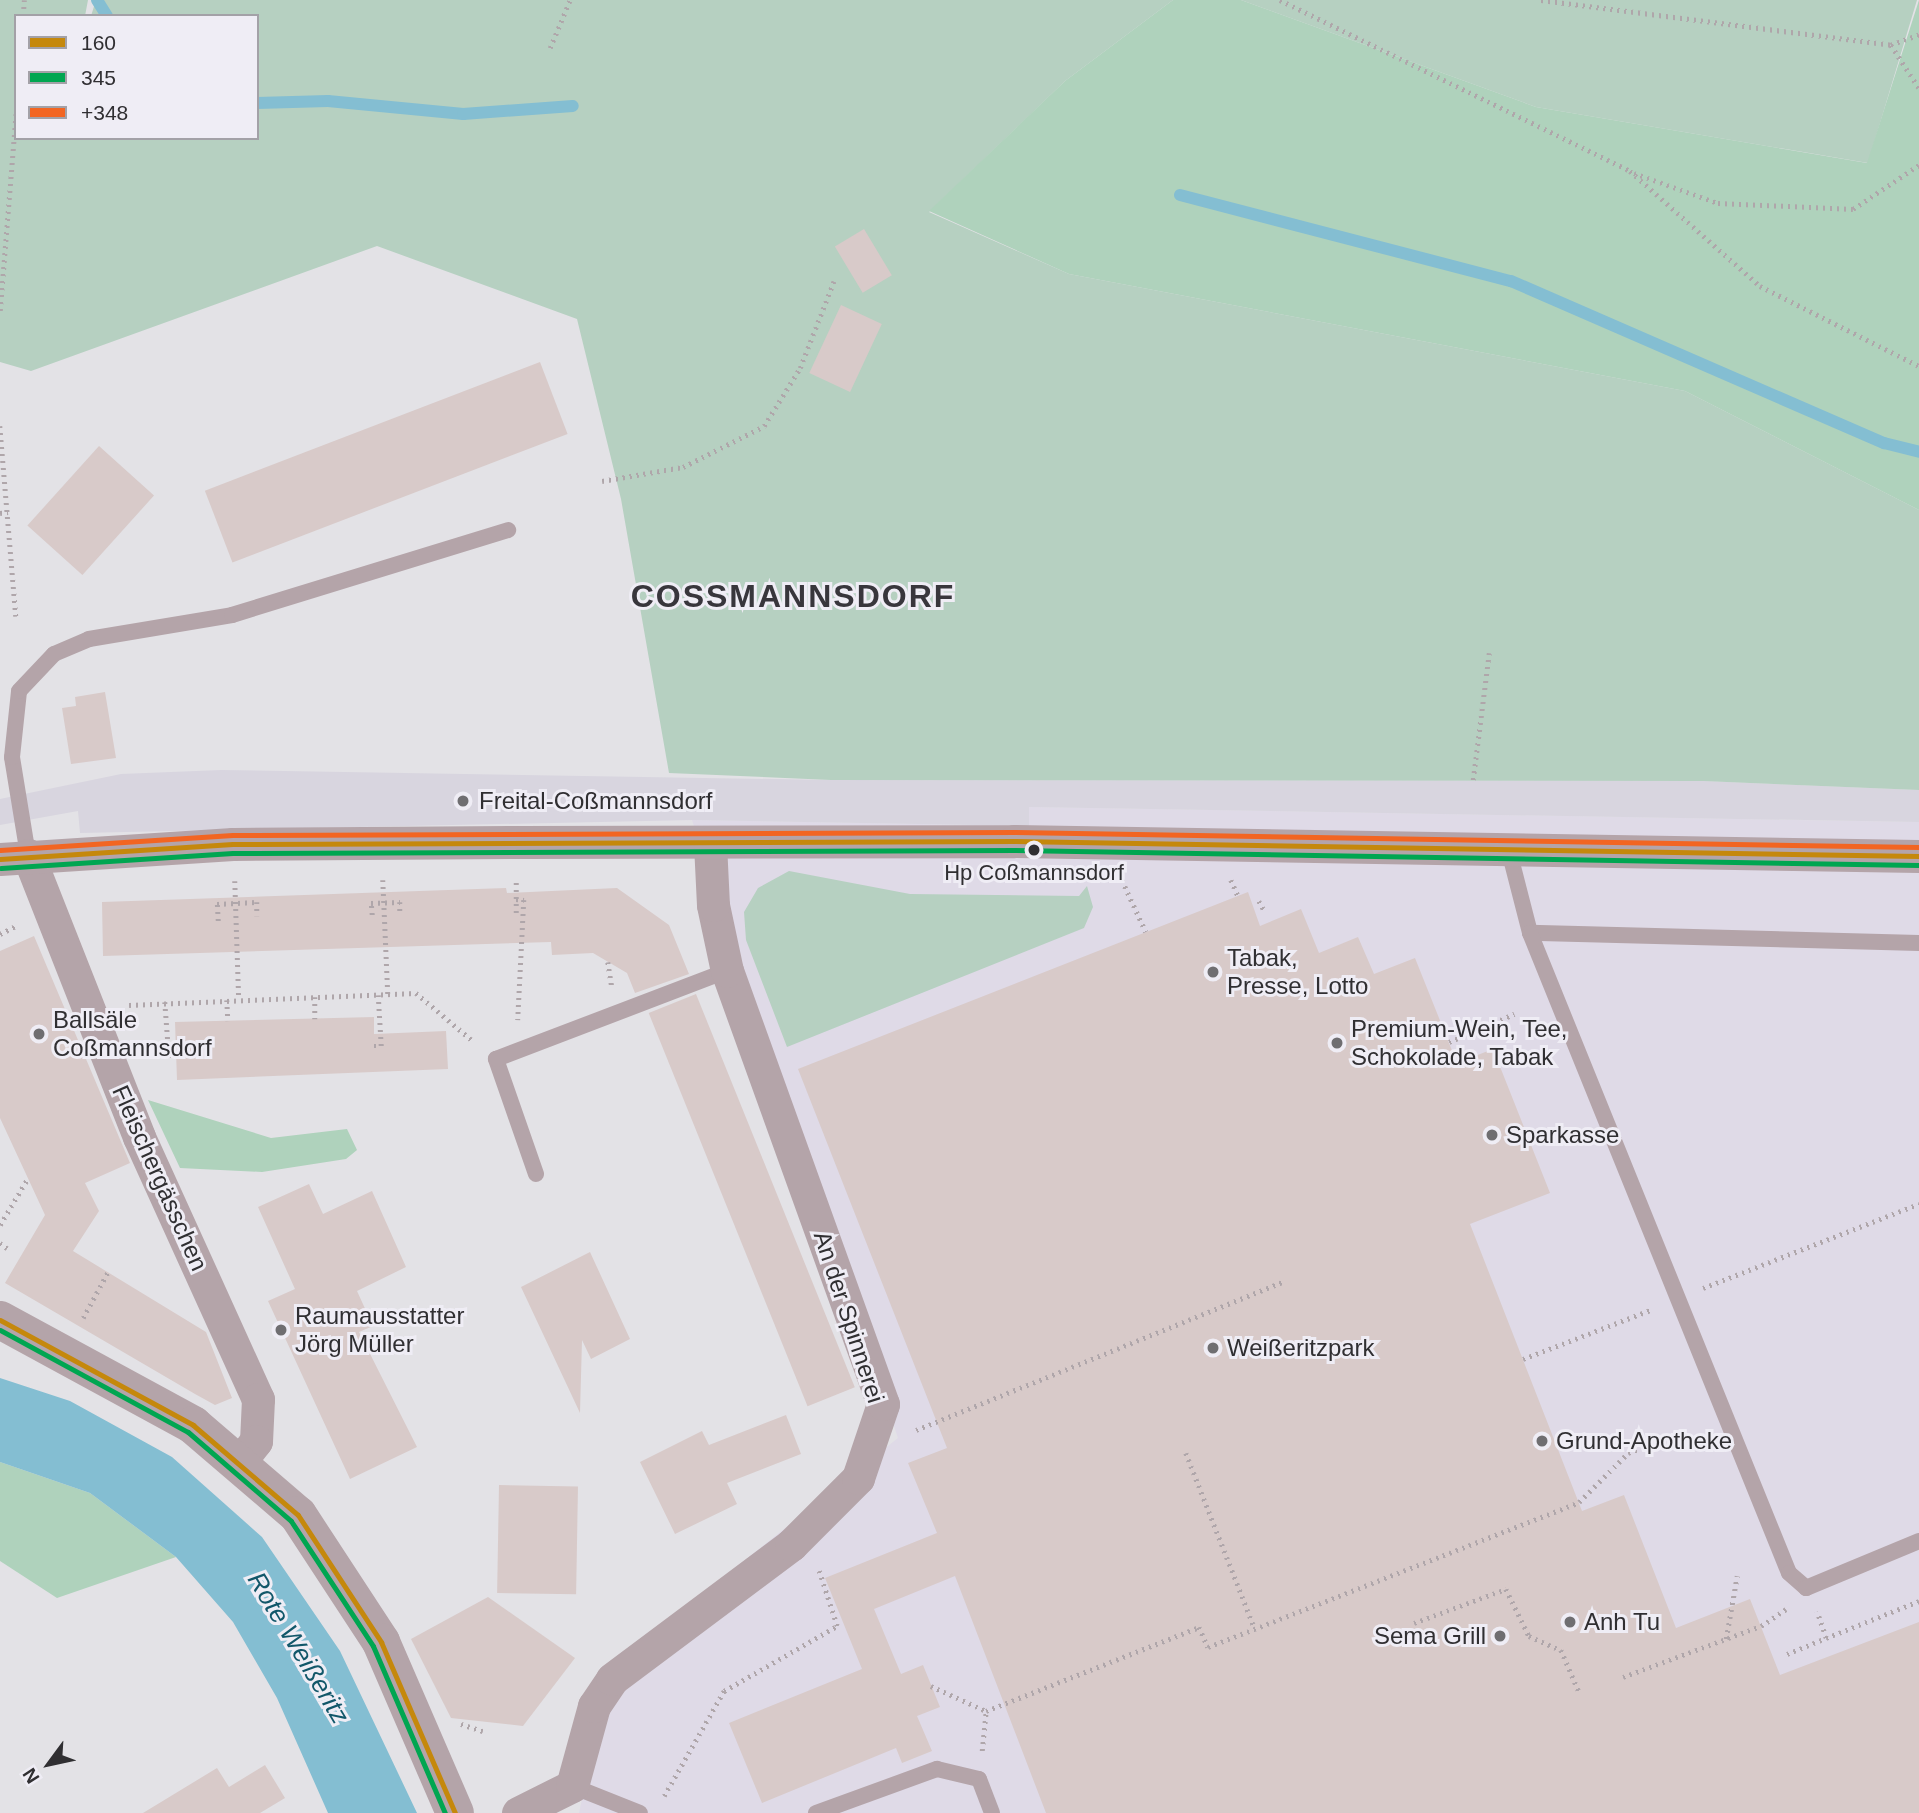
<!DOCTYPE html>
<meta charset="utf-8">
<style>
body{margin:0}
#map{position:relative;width:1919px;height:1813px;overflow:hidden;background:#e3e2e6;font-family:Helvetica,sans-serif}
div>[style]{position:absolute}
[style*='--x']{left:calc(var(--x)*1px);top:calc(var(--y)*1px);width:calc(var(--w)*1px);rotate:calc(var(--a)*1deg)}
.commercial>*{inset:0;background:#dfdae7}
.built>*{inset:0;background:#d8d5df}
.green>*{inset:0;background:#b6d0c1}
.forest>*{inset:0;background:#afd2bc}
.water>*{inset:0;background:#84bed2}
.stream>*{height:12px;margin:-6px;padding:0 6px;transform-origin:6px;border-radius:6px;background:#84bed2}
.building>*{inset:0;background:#d8cac9;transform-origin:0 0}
.path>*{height:4.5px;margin-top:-2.25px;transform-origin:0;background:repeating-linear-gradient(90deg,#afa6aa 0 2px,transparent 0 7px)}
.service>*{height:16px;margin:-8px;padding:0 8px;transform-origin:8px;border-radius:8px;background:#b4a4a9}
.minor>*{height:33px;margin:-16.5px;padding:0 16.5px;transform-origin:16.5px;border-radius:16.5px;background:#b4a4a9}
.tertiary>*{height:38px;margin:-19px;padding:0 19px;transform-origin:19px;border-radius:19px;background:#b4a4a9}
.bus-1>*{height:5px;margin:-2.5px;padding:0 2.5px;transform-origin:2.5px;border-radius:2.5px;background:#c5880c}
.bus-2>*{height:5px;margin:-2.5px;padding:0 2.5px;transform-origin:2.5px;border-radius:2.5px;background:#00a651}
.bus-3>*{height:5px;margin:-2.5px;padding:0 2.5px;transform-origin:2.5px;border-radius:2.5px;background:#f26522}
.dots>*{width:19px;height:19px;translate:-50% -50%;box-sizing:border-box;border:4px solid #efedf5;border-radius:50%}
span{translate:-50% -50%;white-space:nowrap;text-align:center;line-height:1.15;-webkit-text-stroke:6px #efedf5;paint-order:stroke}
.bus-label{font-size:22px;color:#302f32}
.poi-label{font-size:24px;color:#302f32}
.left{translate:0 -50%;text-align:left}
.right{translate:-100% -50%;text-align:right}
.street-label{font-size:24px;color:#302f32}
.water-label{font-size:26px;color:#12576a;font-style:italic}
.district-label{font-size:32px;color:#38363c;font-weight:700;letter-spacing:2px}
.legend{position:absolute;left:14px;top:14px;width:245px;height:126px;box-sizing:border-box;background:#efedf5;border:2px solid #a3a1a7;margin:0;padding:9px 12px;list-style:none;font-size:21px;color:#302f32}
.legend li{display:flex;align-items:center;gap:14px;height:35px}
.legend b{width:35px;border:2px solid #a3a1a7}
.north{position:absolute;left:14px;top:1729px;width:70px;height:70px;-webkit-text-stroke:5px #efedf5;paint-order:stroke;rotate:237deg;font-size:19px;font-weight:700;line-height:28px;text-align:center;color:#302f32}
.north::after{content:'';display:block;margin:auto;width:24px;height:32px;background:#302f32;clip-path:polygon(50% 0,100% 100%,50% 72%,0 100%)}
</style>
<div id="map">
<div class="commercial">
<i style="clip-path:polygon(1028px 807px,1919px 822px,1919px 1813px,579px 1813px,610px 1668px,898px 1438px,692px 820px,1028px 826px)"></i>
</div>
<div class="built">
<i style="clip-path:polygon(221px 770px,831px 780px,1703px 781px,1919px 790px,1919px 822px,1029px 807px,1029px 826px,692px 820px,80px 833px,78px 811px,0 825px,0 799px,121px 774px)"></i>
</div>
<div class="green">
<i style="clip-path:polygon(0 0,88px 0,85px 16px,16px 16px,16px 138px,257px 138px,257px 16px,91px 16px,96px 0,1173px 0,1065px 81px,929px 212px,1069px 274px,1685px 391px,1919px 510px,1919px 790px,1703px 781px,831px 780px,669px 773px,621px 499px,577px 319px,377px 246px,31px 371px,0 362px)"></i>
<i style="clip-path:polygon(1241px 0,1917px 0,1868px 163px,1536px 107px)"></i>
<i style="clip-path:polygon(789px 871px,910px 894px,1079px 896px,1087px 886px,1093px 907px,1084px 928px,787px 1047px,746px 940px,744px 912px,758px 888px)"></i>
</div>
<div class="forest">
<i style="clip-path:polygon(1173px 0,1241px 0,1536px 107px,1867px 163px,1919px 0,1919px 510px,1685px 391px,1069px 274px,929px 211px,1065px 81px)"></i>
<i style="clip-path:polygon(148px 1100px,271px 1138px,347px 1129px,357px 1150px,346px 1159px,262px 1172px,180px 1168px)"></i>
<i style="clip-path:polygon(0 1462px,90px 1493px,176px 1557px,57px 1598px,0 1561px)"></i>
</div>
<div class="water">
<i style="clip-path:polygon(0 1378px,70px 1401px,172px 1457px,262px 1537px,340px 1651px,417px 1813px,328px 1813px,277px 1698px,233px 1622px,176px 1557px,90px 1493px,0 1462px)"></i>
</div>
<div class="stream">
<i style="--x:97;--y:0;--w:19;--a:58"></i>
<i style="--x:257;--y:103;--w:71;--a:-1.6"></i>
<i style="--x:328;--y:101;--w:136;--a:5.5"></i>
<i style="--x:463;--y:114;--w:110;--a:-4.2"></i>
<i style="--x:1180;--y:195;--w:342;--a:14.6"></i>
<i style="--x:1511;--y:281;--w:407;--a:23.5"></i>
<i style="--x:1884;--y:443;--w:36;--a:14"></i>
</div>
<div class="building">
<i style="left:864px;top:229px;width:54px;height:34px;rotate:59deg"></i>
<i style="left:841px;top:305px;width:45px;height:75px;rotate:25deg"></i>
<i style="left:540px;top:362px;width:77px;height:359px;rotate:69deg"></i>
<i style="left:99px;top:446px;width:74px;height:107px;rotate:42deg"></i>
<i style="clip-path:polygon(105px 692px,116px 758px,71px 764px,62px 708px,76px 706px,75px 697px)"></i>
<i style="clip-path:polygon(506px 888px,507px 893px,617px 888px,669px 925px,689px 974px,635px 993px,627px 973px,593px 953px,552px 955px,551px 942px,103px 956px,102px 902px)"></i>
<i style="clip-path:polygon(1248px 892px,1260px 926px,1301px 909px,1319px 953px,1358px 937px,1374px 974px,1415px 958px,1457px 1063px,1493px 1049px,1550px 1193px,1470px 1224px,1582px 1511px,1624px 1495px,1676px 1628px,1750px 1599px,1780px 1675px,1919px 1622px,1919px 1813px,1046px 1813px,955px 1576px,874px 1609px,901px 1674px,923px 1665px,940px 1707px,917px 1716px,932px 1751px,902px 1763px,896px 1748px,762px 1803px,729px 1723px,862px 1669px,825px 1578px,937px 1533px,908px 1463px,947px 1448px,798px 1069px)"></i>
<i style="clip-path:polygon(34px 936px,130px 1163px,85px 1183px,99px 1211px,73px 1251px,206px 1332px,232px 1398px,215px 1405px,195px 1394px,5px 1283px,45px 1215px,0 1118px,0 951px)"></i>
<i style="left:696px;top:994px;width:424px;height:51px;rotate:68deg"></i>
<i style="clip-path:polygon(374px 1017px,374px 1034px,446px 1031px,448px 1069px,177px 1080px,175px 1022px)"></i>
<i style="clip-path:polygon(309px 1184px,323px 1214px,372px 1191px,406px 1267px,357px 1291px,373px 1326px,359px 1332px,417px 1447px,350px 1479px,268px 1301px,295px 1289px,258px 1207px)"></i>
<i style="clip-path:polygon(590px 1252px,630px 1339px,591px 1359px,582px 1340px,580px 1413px,521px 1287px)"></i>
<i style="clip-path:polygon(786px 1415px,801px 1454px,727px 1483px,737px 1504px,675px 1534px,640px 1462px,702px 1431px,709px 1445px)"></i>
<i style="left:499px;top:1485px;width:79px;height:108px;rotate:1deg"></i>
<i style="clip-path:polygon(488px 1597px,575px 1658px,523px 1726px,451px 1718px,411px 1639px)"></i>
<i style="clip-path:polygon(265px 1765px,285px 1798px,260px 1813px,143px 1813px,217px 1768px,229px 1787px)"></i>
</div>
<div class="path">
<i style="--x:1280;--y:0;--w:390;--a:26"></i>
<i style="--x:1630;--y:171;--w:174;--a:41.5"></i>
<i style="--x:1760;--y:286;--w:178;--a:26.7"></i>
<i style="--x:1541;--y:0;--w:353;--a:7.3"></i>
<i style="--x:23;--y:16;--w:16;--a:-86"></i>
<i style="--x:1919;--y:35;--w:30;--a:160"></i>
<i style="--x:1891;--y:45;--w:51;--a:56.9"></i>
<i style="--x:550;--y:48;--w:52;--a:-67.4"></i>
<i style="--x:1634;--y:173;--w:89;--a:19.7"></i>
<i style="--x:1718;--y:203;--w:135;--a:2.5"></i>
<i style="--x:1853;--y:209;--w:79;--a:-33.7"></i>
<i style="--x:0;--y:311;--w:198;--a:-85.4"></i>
<i style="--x:0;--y:426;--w:191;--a:85.2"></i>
<i style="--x:602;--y:481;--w:82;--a:-9.8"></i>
<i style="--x:683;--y:467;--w:91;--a:-26.8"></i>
<i style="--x:764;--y:426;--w:68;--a:-58.2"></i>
<i style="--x:800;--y:368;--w:93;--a:-68.7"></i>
<i style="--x:0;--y:513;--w:8;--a:-7"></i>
<i style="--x:1473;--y:780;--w:128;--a:-82.8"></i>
<i style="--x:383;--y:880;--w:115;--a:87.5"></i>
<i style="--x:1122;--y:880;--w:57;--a:65.2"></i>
<i style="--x:1231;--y:880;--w:17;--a:66"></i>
<i style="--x:235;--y:881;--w:118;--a:88.1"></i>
<i style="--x:516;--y:899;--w:8;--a:7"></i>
<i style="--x:524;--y:900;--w:120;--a:92.9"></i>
<i style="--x:1259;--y:901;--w:10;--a:61"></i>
<i style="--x:516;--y:913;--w:34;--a:-90"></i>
<i style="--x:372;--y:915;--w:12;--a:-95"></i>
<i style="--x:371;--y:903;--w:29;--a:-2"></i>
<i style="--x:400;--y:902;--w:11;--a:90"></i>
<i style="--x:218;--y:921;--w:17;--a:-93"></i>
<i style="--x:217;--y:904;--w:40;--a:-2.9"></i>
<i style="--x:257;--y:902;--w:14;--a:90"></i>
<i style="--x:0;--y:934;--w:18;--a:-27"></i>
<i style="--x:608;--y:962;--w:24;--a:81"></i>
<i style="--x:315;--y:997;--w:22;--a:90"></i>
<i style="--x:227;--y:1000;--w:21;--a:87"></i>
<i style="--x:165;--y:1002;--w:53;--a:85.7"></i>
<i style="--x:169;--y:1055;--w:7;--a:-8"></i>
<i style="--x:129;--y:1005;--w:287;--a:-2.4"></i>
<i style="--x:416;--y:993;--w:75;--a:40.1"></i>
<i style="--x:1449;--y:1042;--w:71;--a:-23.3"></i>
<i style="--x:374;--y:1046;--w:7;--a:0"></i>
<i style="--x:381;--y:1046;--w:51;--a:-93.4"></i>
<i style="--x:0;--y:1225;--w:55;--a:-59.2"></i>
<i style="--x:0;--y:1243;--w:9;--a:36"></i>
<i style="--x:1703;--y:1288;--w:232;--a:-21.3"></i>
<i style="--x:83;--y:1318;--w:55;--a:-61.6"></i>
<i style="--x:1523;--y:1359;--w:139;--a:-21"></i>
<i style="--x:916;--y:1430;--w:396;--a:-22"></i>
<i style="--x:1186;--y:1453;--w:189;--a:68.6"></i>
<i style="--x:1414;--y:1623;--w:98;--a:-20.3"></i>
<i style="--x:1506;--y:1589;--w:52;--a:63.9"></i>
<i style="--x:1529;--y:1636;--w:35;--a:24"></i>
<i style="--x:1561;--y:1650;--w:48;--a:66.6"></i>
<i style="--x:1826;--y:1638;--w:100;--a:-21.7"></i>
<i style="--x:1726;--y:1639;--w:64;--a:-80.1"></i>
<i style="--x:1787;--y:1654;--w:42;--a:-22.3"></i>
<i style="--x:1826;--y:1638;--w:28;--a:-109"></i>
<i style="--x:1623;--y:1677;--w:147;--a:-20.3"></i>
<i style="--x:1761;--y:1626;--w:30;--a:-34"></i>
<i style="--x:931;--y:1686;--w:60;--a:24.4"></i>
<i style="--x:986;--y:1711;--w:229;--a:-21.5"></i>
<i style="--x:1199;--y:1627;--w:22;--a:66"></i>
<i style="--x:1208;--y:1647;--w:398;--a:-21.3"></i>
<i style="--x:1579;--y:1502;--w:69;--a:-45"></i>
<i style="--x:1628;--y:1453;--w:58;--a:-20.3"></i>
<i style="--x:461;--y:1724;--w:23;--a:18"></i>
<i style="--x:982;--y:1751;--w:40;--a:-84.3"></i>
<i style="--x:664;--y:1796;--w:121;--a:-60.3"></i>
<i style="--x:724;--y:1691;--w:130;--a:-29.9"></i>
<i style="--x:837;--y:1626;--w:58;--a:-108.1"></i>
</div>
<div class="service">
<i style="--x:1509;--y:851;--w:85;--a:75.6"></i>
<i style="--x:28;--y:855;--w:99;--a:-99.3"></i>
<i style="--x:12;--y:757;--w:66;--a:-83.9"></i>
<i style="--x:19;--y:691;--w:51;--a:-46.6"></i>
<i style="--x:54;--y:654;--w:38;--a:-23"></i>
<i style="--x:89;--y:639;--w:145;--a:-9.5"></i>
<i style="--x:232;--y:615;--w:289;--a:-17.1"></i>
<i style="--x:1919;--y:943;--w:389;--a:-178.5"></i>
<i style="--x:1530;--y:933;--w:690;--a:67.97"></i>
<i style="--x:1789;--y:1573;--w:23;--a:41"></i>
<i style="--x:1806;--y:1588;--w:122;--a:-22.6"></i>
<i style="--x:536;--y:1174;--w:122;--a:-109.2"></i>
<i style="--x:496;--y:1059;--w:247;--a:-20.9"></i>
<i style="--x:572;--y:1786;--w:73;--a:21.7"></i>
<i style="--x:816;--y:1813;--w:129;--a:-20"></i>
<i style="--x:937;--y:1769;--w:43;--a:13.4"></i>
<i style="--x:979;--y:1779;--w:36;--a:69"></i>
</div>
<div class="minor">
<i style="--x:28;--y:855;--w:303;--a:68.5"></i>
<i style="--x:139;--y:1137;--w:288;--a:65.6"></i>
<i style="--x:258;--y:1399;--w:42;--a:92.7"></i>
<i style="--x:256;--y:1441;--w:24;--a:128"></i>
<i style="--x:0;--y:859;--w:233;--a:-3.7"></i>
<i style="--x:233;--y:844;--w:287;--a:-0.4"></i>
<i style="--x:520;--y:842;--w:494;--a:-0.1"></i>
<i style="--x:1014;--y:841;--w:905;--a:0.95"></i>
<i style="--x:518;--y:1813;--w:60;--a:-26.6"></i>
<i style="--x:572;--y:1786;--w:83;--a:-74.6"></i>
<i style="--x:594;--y:1706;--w:32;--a:-56"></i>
<i style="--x:612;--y:1679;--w:224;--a:-36.8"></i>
<i style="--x:791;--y:1545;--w:95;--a:-45"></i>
<i style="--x:858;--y:1478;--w:78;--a:-71.3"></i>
<i style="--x:883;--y:1404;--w:460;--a:-109.8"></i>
<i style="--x:727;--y:971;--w:67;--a:-102"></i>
<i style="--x:713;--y:905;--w:62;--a:-92.8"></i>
</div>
<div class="tertiary">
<i style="--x:0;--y:1320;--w:220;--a:28.5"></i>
<i style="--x:193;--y:1425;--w:138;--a:40.6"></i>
<i style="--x:298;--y:1515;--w:152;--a:56.8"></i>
<i style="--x:381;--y:1642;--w:186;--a:66.6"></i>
</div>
<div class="bus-1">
<i style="--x:0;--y:859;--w:233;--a:-3.7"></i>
<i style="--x:233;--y:844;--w:781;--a:-0.22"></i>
<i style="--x:1014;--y:841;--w:905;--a:0.95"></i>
<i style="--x:0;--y:1320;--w:220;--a:28.5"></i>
<i style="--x:193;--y:1425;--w:138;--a:40.6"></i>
<i style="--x:298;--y:1515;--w:152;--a:56.8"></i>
<i style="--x:381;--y:1642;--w:186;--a:66.6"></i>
</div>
<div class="bus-2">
<i style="--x:1;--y:868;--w:232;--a:-3.7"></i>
<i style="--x:233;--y:853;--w:781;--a:-0.22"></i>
<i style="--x:1014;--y:850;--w:905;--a:0.95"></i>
<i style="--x:0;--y:1330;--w:214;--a:28.5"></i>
<i style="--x:188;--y:1432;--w:136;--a:40.8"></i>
<i style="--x:291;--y:1521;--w:149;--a:56.7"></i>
<i style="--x:373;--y:1646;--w:182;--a:66.7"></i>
</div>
<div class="bus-3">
<i style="--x:0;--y:850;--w:233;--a:-3.7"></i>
<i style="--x:233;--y:835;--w:781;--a:-0.22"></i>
<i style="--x:1014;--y:832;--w:905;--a:0.95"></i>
</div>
<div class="dots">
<i style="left:463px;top:801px;background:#6f6e71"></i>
<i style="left:1034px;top:850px;background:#302f32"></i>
<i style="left:1213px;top:972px;background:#6f6e71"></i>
<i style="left:39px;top:1034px;background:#6f6e71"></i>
<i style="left:1337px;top:1043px;background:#6f6e71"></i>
<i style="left:1492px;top:1135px;background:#6f6e71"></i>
<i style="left:281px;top:1330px;background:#6f6e71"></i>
<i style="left:1213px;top:1348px;background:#6f6e71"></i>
<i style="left:1542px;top:1441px;background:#6f6e71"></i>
<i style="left:1570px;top:1622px;background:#6f6e71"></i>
<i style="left:1500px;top:1636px;background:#6f6e71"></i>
</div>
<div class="bus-label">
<span style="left:1034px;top:873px">Hp Coßmannsdorf</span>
</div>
<div class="poi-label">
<span class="left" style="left:479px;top:801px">Freital-Coßmannsdorf</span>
<span class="left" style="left:1227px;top:972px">Tabak,<br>Presse, Lotto</span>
<span class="left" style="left:53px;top:1034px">Ballsäle<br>Coßmannsdorf</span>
<span class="left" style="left:1351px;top:1043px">Premium-Wein, Tee,<br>Schokolade, Tabak</span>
<span class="left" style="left:1506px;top:1135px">Sparkasse</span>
<span class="left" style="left:295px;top:1330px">Raumausstatter<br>Jörg Müller</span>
<span class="left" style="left:1227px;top:1348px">Weißeritzpark</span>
<span class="left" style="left:1556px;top:1441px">Grund-Apotheke</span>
<span class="left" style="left:1584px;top:1622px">Anh Tu</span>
<span class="right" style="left:1486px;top:1636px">Sema Grill</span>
</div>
<div class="street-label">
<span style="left:160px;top:1178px;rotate:66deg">Fleischergässchen</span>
<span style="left:849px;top:1317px;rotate:72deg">An der Spinnerei</span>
</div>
<div class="water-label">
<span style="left:298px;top:1648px;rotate:59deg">Rote Weißeritz</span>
</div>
<div class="district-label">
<span style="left:793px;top:596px">COSSMANNSDORF</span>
</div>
<ul class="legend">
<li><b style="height:9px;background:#c5880c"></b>160</li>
<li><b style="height:9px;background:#00a651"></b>345</li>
<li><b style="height:9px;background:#f26522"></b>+348</li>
</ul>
<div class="north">N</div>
</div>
